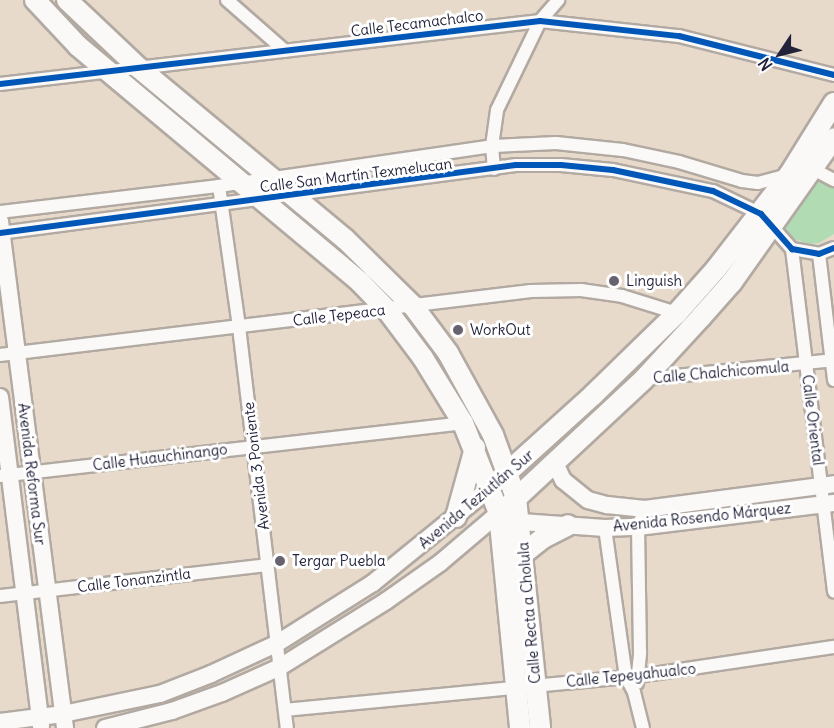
<!DOCTYPE html>
<meta charset="utf-8">
<style>
body{margin:0}
#map{position:relative;width:834px;height:728px;overflow:hidden;background:#e7dacb;font-family:Delius,sans-serif}
div>[style]{position:absolute}
[style*='--x']{left:calc(var(--x)*1px);top:calc(var(--y)*1px);width:calc(var(--w)*1px);rotate:calc(var(--a)*1deg)}
.green>*{inset:0;background:#b0dbb3}
.roads{filter:drop-shadow(2px 0 #b2aaa2) drop-shadow(-2px 0 #b2aaa2) drop-shadow(0 2px #b2aaa2) drop-shadow(0 -2px #b2aaa2)}
.street>*{height:12px;margin:-6px;padding:0 6px;transform-origin:6px;border-radius:6px;background:#fbf9f7}
.secondary>*{height:16px;margin:-8px;padding:0 8px;transform-origin:8px;border-radius:8px;background:#fbf9f7}
.primary>*{height:20px;margin:-10px;padding:0 10px;transform-origin:10px;border-radius:10px;background:#fbf9f7}
.cycleway>*{height:6px;margin:-3px;padding:0 3px;transform-origin:3px;border-radius:3px;background:#0057b8}
.dots>*{width:16px;height:16px;translate:-50% -50%;box-sizing:border-box;border:3px solid #fff;border-radius:50%}
span{translate:-50% -50%;white-space:nowrap;text-align:center;line-height:1.15;-webkit-text-stroke:6px #fff;paint-order:stroke}
.street-label{font-size:15px;color:#22223b}
.poi-label{font-size:15px;color:#22223b}
.left{translate:0 -50%;text-align:left}
.north{position:absolute;left:750px;top:24px;width:60px;height:60px;-webkit-text-stroke:4px #fff;paint-order:stroke;rotate:235deg;font-size:16px;font-weight:700;line-height:24px;text-align:center;color:#22223b}
.north::after{content:'';display:block;margin:auto;width:21px;height:27px;background:#22223b;clip-path:polygon(50% 0,100% 100%,50% 72%,0 100%)}
</style>
<div id="map">
<div class="green">
<i style="clip-path:polygon(813px 177px,824px 180px,834px 187px,834px 234px,819px 243px,809px 244px,791px 238px,781px 226px)"></i>
</div>
<div class="roads">
<div class="street">
<i style="--x:227;--y:0;--w:77;--a:41.3"></i>
<i style="--x:0;--y:84;--w:544;--a:-6.65"></i>
<i style="--x:540;--y:21;--w:140;--a:6.2"></i>
<i style="--x:679;--y:36;--w:160;--a:14.1"></i>
<i style="--x:494;--y:169;--w:23;--a:-95"></i>
<i style="--x:492;--y:146;--w:36;--a:-82"></i>
<i style="--x:497;--y:110;--w:99;--a:-64.2"></i>
<i style="--x:540;--y:21;--w:28;--a:-49"></i>
<i style="--x:808;--y:170;--w:5;--a:-11"></i>
<i style="--x:813;--y:169;--w:24;--a:28"></i>
<i style="--x:219;--y:186;--w:142;--a:81.9"></i>
<i style="--x:239;--y:327;--w:404;--a:83.2"></i>
<i style="--x:0;--y:212;--w:221;--a:-6.8"></i>
<i style="--x:219;--y:186;--w:276;--a:-8.3"></i>
<i style="--x:492;--y:146;--w:64;--a:-2.7"></i>
<i style="--x:556;--y:143;--w:67;--a:6"></i>
<i style="--x:623;--y:150;--w:57;--a:12.1"></i>
<i style="--x:679;--y:162;--w:66;--a:16.8"></i>
<i style="--x:742;--y:181;--w:16;--a:7"></i>
<i style="--x:758;--y:183;--w:31;--a:-15"></i>
<i style="--x:0;--y:233;--w:520;--a:-7.51"></i>
<i style="--x:516;--y:165;--w:45;--a:0"></i>
<i style="--x:561;--y:165;--w:52;--a:5.5"></i>
<i style="--x:613;--y:170;--w:102;--a:11.9"></i>
<i style="--x:713;--y:191;--w:53;--a:25.6"></i>
<i style="--x:761;--y:214;--w:47;--a:48.5"></i>
<i style="--x:792;--y:249;--w:27;--a:10"></i>
<i style="--x:819;--y:254;--w:16;--a:-22"></i>
<i style="--x:792;--y:249;--w:345;--a:83"></i>
<i style="--x:819;--y:254;--w:127;--a:83.2"></i>
<i style="--x:0;--y:355;--w:535;--a:-6.87"></i>
<i style="--x:531;--y:291;--w:50;--a:-1.1"></i>
<i style="--x:581;--y:290;--w:41;--a:8.3"></i>
<i style="--x:622;--y:296;--w:58;--a:17.2"></i>
<i style="--x:644;--y:379;--w:191;--a:-5.7"></i>
<i style="--x:0;--y:476;--w:466;--a:-6.5"></i>
<i style="--x:605;--y:528;--w:150;--a:82"></i>
<i style="--x:626;--y:677;--w:17;--a:62"></i>
<i style="--x:634;--y:692;--w:37;--a:76"></i>
<i style="--x:0;--y:596;--w:269;--a:-6.6"></i>
<i style="--x:637;--y:683;--w:30;--a:-84"></i>
<i style="--x:640;--y:653;--w:126;--a:-90.9"></i>
<i style="--x:638;--y:527;--w:19;--a:-69"></i>
<i style="--x:285;--y:710;--w:356;--a:-5.5"></i>
<i style="--x:639;--y:676;--w:197;--a:-8.5"></i>
</div>
<div class="secondary">
<i style="--x:0;--y:221;--w:511;--a:82.69"></i>
<i style="--x:0;--y:397;--w:332;--a:82.9"></i>
<i style="--x:555;--y:463;--w:19;--a:65"></i>
<i style="--x:563;--y:480;--w:32;--a:39"></i>
<i style="--x:588;--y:500;--w:20;--a:15"></i>
<i style="--x:607;--y:505;--w:38;--a:6"></i>
<i style="--x:645;--y:509;--w:191;--a:-7.5"></i>
<i style="--x:0;--y:722;--w:64;--a:-7.2"></i>
<i style="--x:63;--y:714;--w:99;--a:-11.7"></i>
<i style="--x:160;--y:694;--w:55;--a:-21.4"></i>
<i style="--x:211;--y:674;--w:72;--a:-24.8"></i>
<i style="--x:276;--y:644;--w:115;--a:-32.2"></i>
<i style="--x:373;--y:583;--w:151;--a:-39.1"></i>
<i style="--x:105;--y:728;--w:69;--a:-14.2"></i>
<i style="--x:172;--y:711;--w:53;--a:-19.8"></i>
<i style="--x:222;--y:693;--w:64;--a:-24.1"></i>
<i style="--x:280;--y:667;--w:125;--a:-31.9"></i>
<i style="--x:386;--y:601;--w:66;--a:-35.1"></i>
<i style="--x:440;--y:563;--w:77;--a:-40.3"></i>
<i style="--x:499;--y:513;--w:24;--a:22"></i>
<i style="--x:521;--y:522;--w:84;--a:4.1"></i>
<i style="--x:605;--y:528;--w:33;--a:-2"></i>
<i style="--x:638;--y:527;--w:197;--a:-7"></i>
</div>
<div class="primary">
<i style="--x:35;--y:0;--w:63;--a:46.9"></i>
<i style="--x:78;--y:46;--w:368;--a:39.9"></i>
<i style="--x:360;--y:282;--w:39;--a:46"></i>
<i style="--x:387;--y:310;--w:60;--a:53.1"></i>
<i style="--x:423;--y:358;--w:76;--a:58.4"></i>
<i style="--x:463;--y:423;--w:97;--a:68.2"></i>
<i style="--x:499;--y:513;--w:216;--a:84.4"></i>
<i style="--x:67;--y:0;--w:99;--a:43.4"></i>
<i style="--x:139;--y:68;--w:268;--a:39.7"></i>
<i style="--x:345;--y:239;--w:95;--a:44.6"></i>
<i style="--x:413;--y:306;--w:59;--a:53.3"></i>
<i style="--x:448;--y:353;--w:94;--a:61.2"></i>
<i style="--x:493;--y:435;--w:67;--a:69.9"></i>
<i style="--x:516;--y:498;--w:231;--a:84"></i>
<i style="--x:499;--y:480;--w:127;--a:-42.1"></i>
<i style="--x:593;--y:395;--w:117;--a:-44.3"></i>
<i style="--x:677;--y:313;--w:59;--a:-48.4"></i>
<i style="--x:716;--y:269;--w:119;--a:-52.2"></i>
<i style="--x:789;--y:175;--w:85;--a:-58"></i>
<i style="--x:508;--y:506;--w:186;--a:-43"></i>
<i style="--x:644;--y:379;--w:84;--a:-47.4"></i>
<i style="--x:701;--y:317;--w:47;--a:-48.5"></i>
<i style="--x:732;--y:282;--w:176;--a:-54.7"></i>
<i style="--x:456;--y:517;--w:72;--a:-74.6"></i>
<i style="--x:524;--y:553;--w:24;--a:-38"></i>
<i style="--x:543;--y:538;--w:28;--a:-27"></i>
</div>
</div>
<div class="cycleway">
<i style="--x:0;--y:84;--w:544;--a:-6.65"></i>
<i style="--x:540;--y:21;--w:140;--a:6.2"></i>
<i style="--x:679;--y:36;--w:160;--a:14.1"></i>
<i style="--x:0;--y:233;--w:520;--a:-7.51"></i>
<i style="--x:516;--y:165;--w:45;--a:0"></i>
<i style="--x:561;--y:165;--w:52;--a:5.5"></i>
<i style="--x:613;--y:170;--w:102;--a:11.9"></i>
<i style="--x:713;--y:191;--w:53;--a:25.6"></i>
<i style="--x:761;--y:214;--w:47;--a:48.5"></i>
<i style="--x:792;--y:249;--w:27;--a:10"></i>
<i style="--x:819;--y:254;--w:16;--a:-22"></i>
</div>
<div class="dots">
<i style="left:614px;top:281px;background:#67626d"></i>
<i style="left:458px;top:330px;background:#67626d"></i>
<i style="left:280px;top:561px;background:#67626d"></i>
</div>
<div class="street-label">
<span style="left:417px;top:23px;rotate:-7deg">Calle Tecamachalco</span>
<span style="left:356px;top:175px;rotate:-7deg">Calle San Martín Texmelucan</span>
<span style="left:339px;top:315px;rotate:-7deg">Calle Tepeaca</span>
<span style="left:721px;top:372px;rotate:-5deg">Calle Chalchicomula</span>
<span style="left:813px;top:420px;rotate:83deg">Calle Oriental</span>
<span style="left:160px;top:457px;rotate:-7deg">Calle Huauchinango</span>
<span style="left:256px;top:466px;rotate:-97deg">Avenida 3 Poniente</span>
<span style="left:32px;top:474px;rotate:83deg">Avenida Reforma Sur</span>
<span style="left:476px;top:499px;rotate:-40deg">Avenida Teziutlán Sur</span>
<span style="left:702px;top:517px;rotate:-6deg">Avenida Rosendo Márquez</span>
<span style="left:134px;top:580px;rotate:-7deg">Calle Tonanzintla</span>
<span style="left:529px;top:613px;rotate:-95deg">Calle Recta a Cholula</span>
<span style="left:631px;top:675px;rotate:-6deg">Calle Tepeyahualco</span>
</div>
<div class="poi-label">
<span class="left" style="left:626px;top:281px">Linguish</span>
<span class="left" style="left:470px;top:330px">WorkOut</span>
<span class="left" style="left:292px;top:561px">Tergar Puebla</span>
</div>
<div class="north">N</div>
</div>
